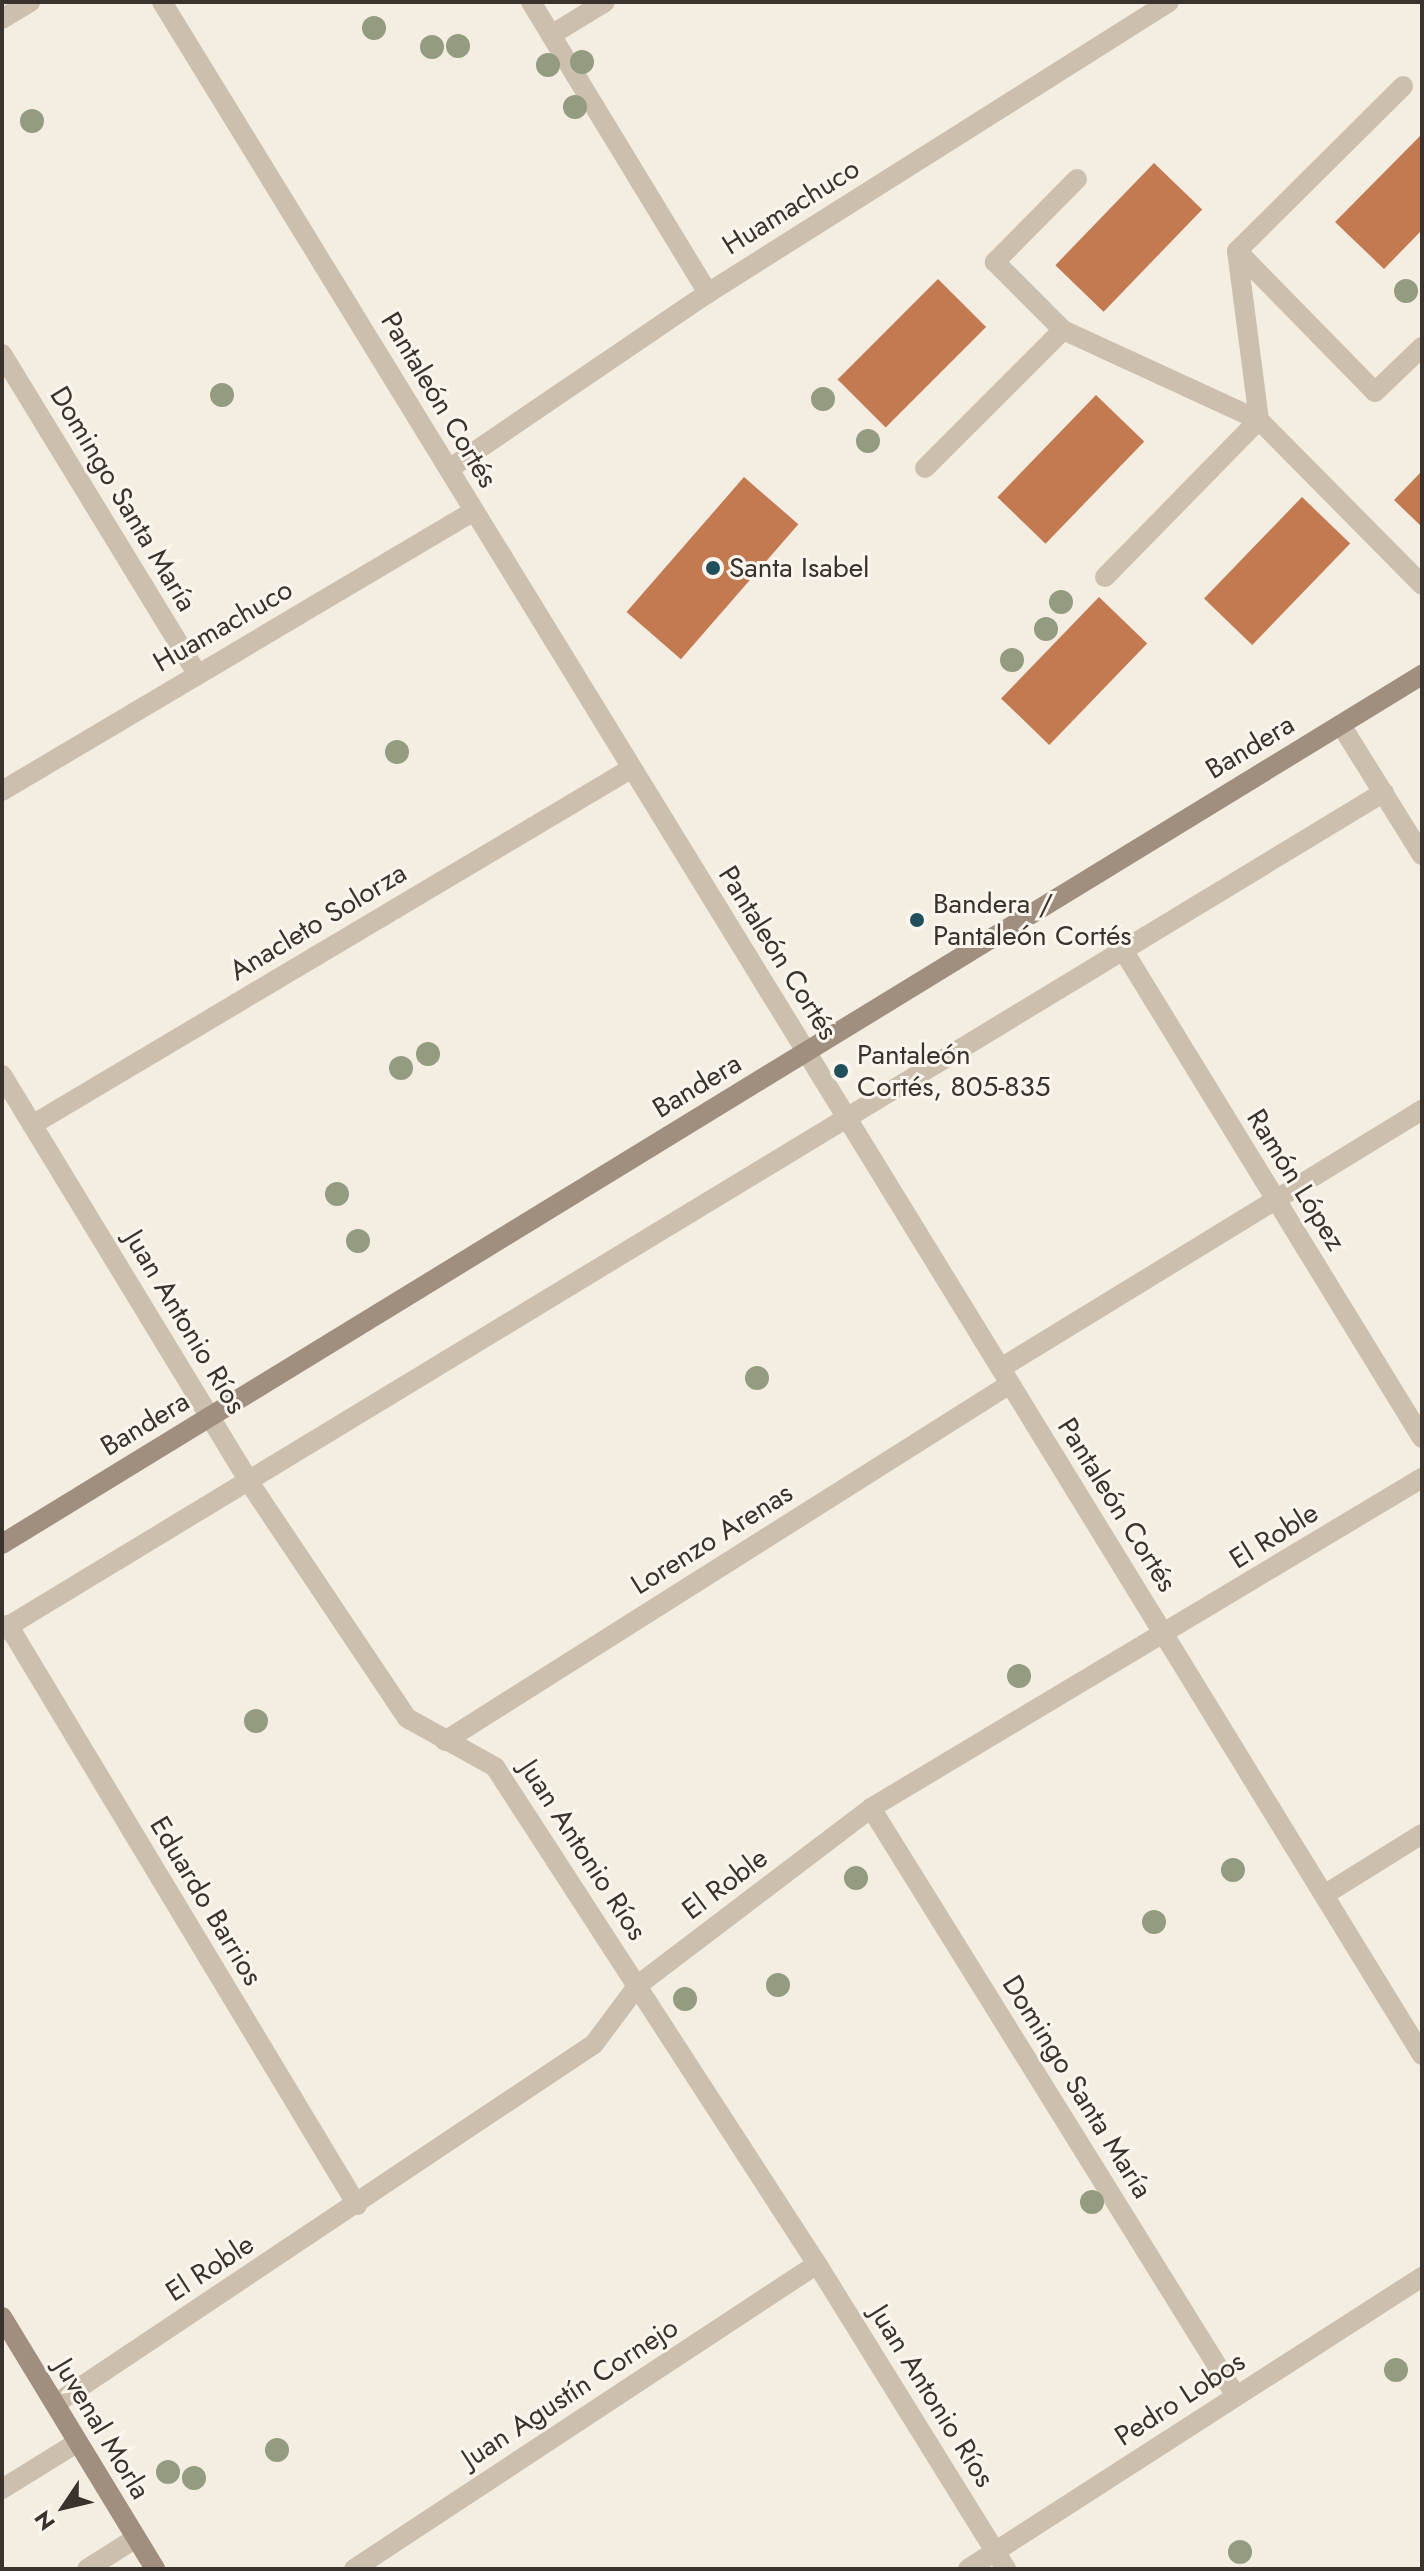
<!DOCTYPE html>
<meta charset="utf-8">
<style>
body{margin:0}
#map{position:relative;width:1424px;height:2571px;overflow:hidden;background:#f3ede2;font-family:Jost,sans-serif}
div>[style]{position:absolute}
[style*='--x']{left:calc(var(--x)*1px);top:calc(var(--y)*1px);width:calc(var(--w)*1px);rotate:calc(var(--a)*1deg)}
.building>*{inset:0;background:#c37a50;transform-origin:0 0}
.lane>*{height:20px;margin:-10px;padding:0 10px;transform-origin:10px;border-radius:10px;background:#ccbfad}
.street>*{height:20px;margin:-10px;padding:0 10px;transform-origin:10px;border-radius:10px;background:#ccbfad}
.secondary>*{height:20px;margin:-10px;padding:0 10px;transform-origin:10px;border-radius:10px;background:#a08f7e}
.trees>*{width:24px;height:24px;margin:-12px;border-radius:50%;background:#939b80}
.dots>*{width:22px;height:22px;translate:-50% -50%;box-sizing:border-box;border:4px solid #faf6ee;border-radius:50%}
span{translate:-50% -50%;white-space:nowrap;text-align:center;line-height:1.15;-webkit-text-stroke:6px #faf6ee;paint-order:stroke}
.street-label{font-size:28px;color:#3a322c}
.poi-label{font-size:28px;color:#3a322c}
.left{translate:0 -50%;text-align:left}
.frame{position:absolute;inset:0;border:4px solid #3a322c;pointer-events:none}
.north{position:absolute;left:24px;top:2467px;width:80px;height:80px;-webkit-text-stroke:6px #faf6ee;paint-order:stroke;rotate:235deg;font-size:22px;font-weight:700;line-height:32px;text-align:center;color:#3a322c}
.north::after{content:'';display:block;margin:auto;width:28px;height:36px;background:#3a322c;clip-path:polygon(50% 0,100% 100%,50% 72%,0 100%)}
</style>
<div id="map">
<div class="building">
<i style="clip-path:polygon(1422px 134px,1422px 230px,1384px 269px,1335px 222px)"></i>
<i style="left:1154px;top:163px;width:67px;height:142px;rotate:44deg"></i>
<i style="left:938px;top:279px;width:68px;height:142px;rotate:45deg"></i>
<i style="left:1096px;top:395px;width:67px;height:142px;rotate:44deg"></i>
<i style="clip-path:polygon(1422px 471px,1422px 527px,1394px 500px)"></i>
<i style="left:744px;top:477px;width:72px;height:179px;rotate:41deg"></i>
<i style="left:1302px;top:497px;width:67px;height:141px;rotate:44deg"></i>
<i style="left:1099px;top:597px;width:67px;height:141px;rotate:44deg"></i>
</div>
<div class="lane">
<i style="--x:1077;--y:179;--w:117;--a:134.7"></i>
<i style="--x:995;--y:262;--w:96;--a:45"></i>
<i style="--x:1063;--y:330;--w:216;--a:24.7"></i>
<i style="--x:1259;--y:420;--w:232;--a:45.3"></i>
<i style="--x:1237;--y:251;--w:197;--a:45.6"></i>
<i style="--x:1375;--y:392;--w:65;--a:-43.8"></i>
<i style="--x:925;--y:468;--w:195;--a:-45"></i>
<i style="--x:1105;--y:577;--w:220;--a:-45.6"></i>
<i style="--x:1259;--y:420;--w:170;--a:-97.4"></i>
<i style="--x:1237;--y:251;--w:234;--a:-44.8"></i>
</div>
<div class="street">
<i style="--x:162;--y:2;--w:2409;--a:58.46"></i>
<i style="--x:531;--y:2;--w:341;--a:58.7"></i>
<i style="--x:2;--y:19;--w:33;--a:-31"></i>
<i style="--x:551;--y:35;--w:63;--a:-31.4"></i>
<i style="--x:2;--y:354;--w:374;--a:58.6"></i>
<i style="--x:449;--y:469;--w:313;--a:-34.2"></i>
<i style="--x:708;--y:293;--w:545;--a:-32.26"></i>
<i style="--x:1341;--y:725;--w:153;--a:58.1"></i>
<i style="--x:2;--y:791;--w:549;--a:-30.68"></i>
<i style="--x:1123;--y:950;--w:572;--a:58.5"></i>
<i style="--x:2;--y:1075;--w:476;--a:58.7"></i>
<i style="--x:249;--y:1482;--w:284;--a:56.2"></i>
<i style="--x:407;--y:1718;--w:101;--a:29.1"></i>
<i style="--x:495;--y:1767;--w:592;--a:57.06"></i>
<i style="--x:817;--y:2264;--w:359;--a:58.2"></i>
<i style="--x:32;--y:1125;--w:698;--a:-30.75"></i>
<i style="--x:1001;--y:1368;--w:494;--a:-31.5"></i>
<i style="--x:8;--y:1625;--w:677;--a:58.96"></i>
<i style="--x:2;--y:1630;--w:1616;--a:-31.23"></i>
<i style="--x:445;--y:1741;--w:668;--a:-32.29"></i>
<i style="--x:871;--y:1808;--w:692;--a:58.17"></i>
<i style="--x:1324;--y:1895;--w:115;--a:-31.9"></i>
<i style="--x:55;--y:2404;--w:648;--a:-33.74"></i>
<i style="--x:594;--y:2044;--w:74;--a:-53.3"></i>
<i style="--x:638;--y:1985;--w:293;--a:-37.2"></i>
<i style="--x:871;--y:1808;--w:642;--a:-30.92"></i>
<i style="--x:2;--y:2489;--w:89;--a:-31.7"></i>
<i style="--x:87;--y:2569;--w:58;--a:-32.3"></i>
<i style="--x:354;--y:2569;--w:554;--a:-33.37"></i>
<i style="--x:968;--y:2569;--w:540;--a:-32.75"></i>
</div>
<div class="secondary">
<i style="--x:2;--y:1544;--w:1665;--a:-31.47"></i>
<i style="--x:2;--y:2317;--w:295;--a:58.7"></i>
</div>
<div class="trees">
<i style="left:374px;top:28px"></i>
<i style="left:458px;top:46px"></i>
<i style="left:432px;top:47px"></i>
<i style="left:582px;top:62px"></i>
<i style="left:548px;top:65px"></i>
<i style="left:575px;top:107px"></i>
<i style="left:32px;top:121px"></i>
<i style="left:1406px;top:291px"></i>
<i style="left:222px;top:395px"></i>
<i style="left:823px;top:399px"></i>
<i style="left:868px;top:441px"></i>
<i style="left:1061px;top:602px"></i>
<i style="left:1046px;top:629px"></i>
<i style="left:1012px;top:660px"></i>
<i style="left:397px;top:752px"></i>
<i style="left:428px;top:1054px"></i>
<i style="left:401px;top:1068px"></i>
<i style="left:337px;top:1194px"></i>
<i style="left:358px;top:1241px"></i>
<i style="left:757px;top:1378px"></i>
<i style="left:1019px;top:1676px"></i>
<i style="left:256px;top:1721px"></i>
<i style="left:1233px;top:1870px"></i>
<i style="left:856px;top:1878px"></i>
<i style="left:1154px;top:1922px"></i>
<i style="left:778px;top:1985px"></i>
<i style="left:685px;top:1999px"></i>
<i style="left:1092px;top:2202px"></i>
<i style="left:1396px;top:2370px"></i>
<i style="left:277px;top:2450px"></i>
<i style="left:168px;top:2472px"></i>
<i style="left:194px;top:2478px"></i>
<i style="left:1240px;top:2552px"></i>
</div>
<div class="dots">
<i style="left:713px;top:568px;background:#21505c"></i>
<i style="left:917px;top:920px;background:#21505c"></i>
<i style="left:841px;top:1071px;background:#21505c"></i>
</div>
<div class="street-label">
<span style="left:791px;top:207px;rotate:-32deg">Huamachuco</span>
<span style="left:439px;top:400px;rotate:59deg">Pantaleón Cortés</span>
<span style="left:123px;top:499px;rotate:59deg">Domingo Santa María</span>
<span style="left:223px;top:626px;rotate:-30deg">Huamachuco</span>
<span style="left:1250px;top:747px;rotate:-31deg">Bandera</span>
<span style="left:318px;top:922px;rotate:-31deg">Anacleto Solorza</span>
<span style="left:778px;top:953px;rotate:58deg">Pantaleón Cortés</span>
<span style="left:697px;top:1086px;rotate:-31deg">Bandera</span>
<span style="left:1296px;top:1180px;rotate:58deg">Ramón López</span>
<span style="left:185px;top:1322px;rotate:59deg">Juan Antonio Ríos</span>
<span style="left:145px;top:1424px;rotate:-31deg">Bandera</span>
<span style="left:1117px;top:1505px;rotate:58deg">Pantaleón Cortés</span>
<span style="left:1274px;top:1536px;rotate:-32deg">El Roble</span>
<span style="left:712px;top:1539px;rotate:-32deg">Lorenzo Arenas</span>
<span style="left:583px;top:1850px;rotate:57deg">Juan Antonio Ríos</span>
<span style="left:725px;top:1884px;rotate:-37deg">El Roble</span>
<span style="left:206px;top:1901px;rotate:59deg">Eduardo Barrios</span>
<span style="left:1077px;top:2087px;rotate:58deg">Domingo Santa María</span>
<span style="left:210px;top:2268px;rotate:-33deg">El Roble</span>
<span style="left:570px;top:2393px;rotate:-33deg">Juan Agustín Cornejo</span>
<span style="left:932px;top:2396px;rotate:58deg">Juan Antonio Ríos</span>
<span style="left:1180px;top:2399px;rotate:-33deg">Pedro Lobos</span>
<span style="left:102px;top:2429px;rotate:59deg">Juvenal Morla</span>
</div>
<div class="poi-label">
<span class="left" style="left:729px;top:568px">Santa Isabel</span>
<span class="left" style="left:933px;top:920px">Bandera /<br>Pantaleón Cortés</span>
<span class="left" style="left:857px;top:1071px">Pantaleón<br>Cortés, 805-835</span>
</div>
<div class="frame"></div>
<div class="north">N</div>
</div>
